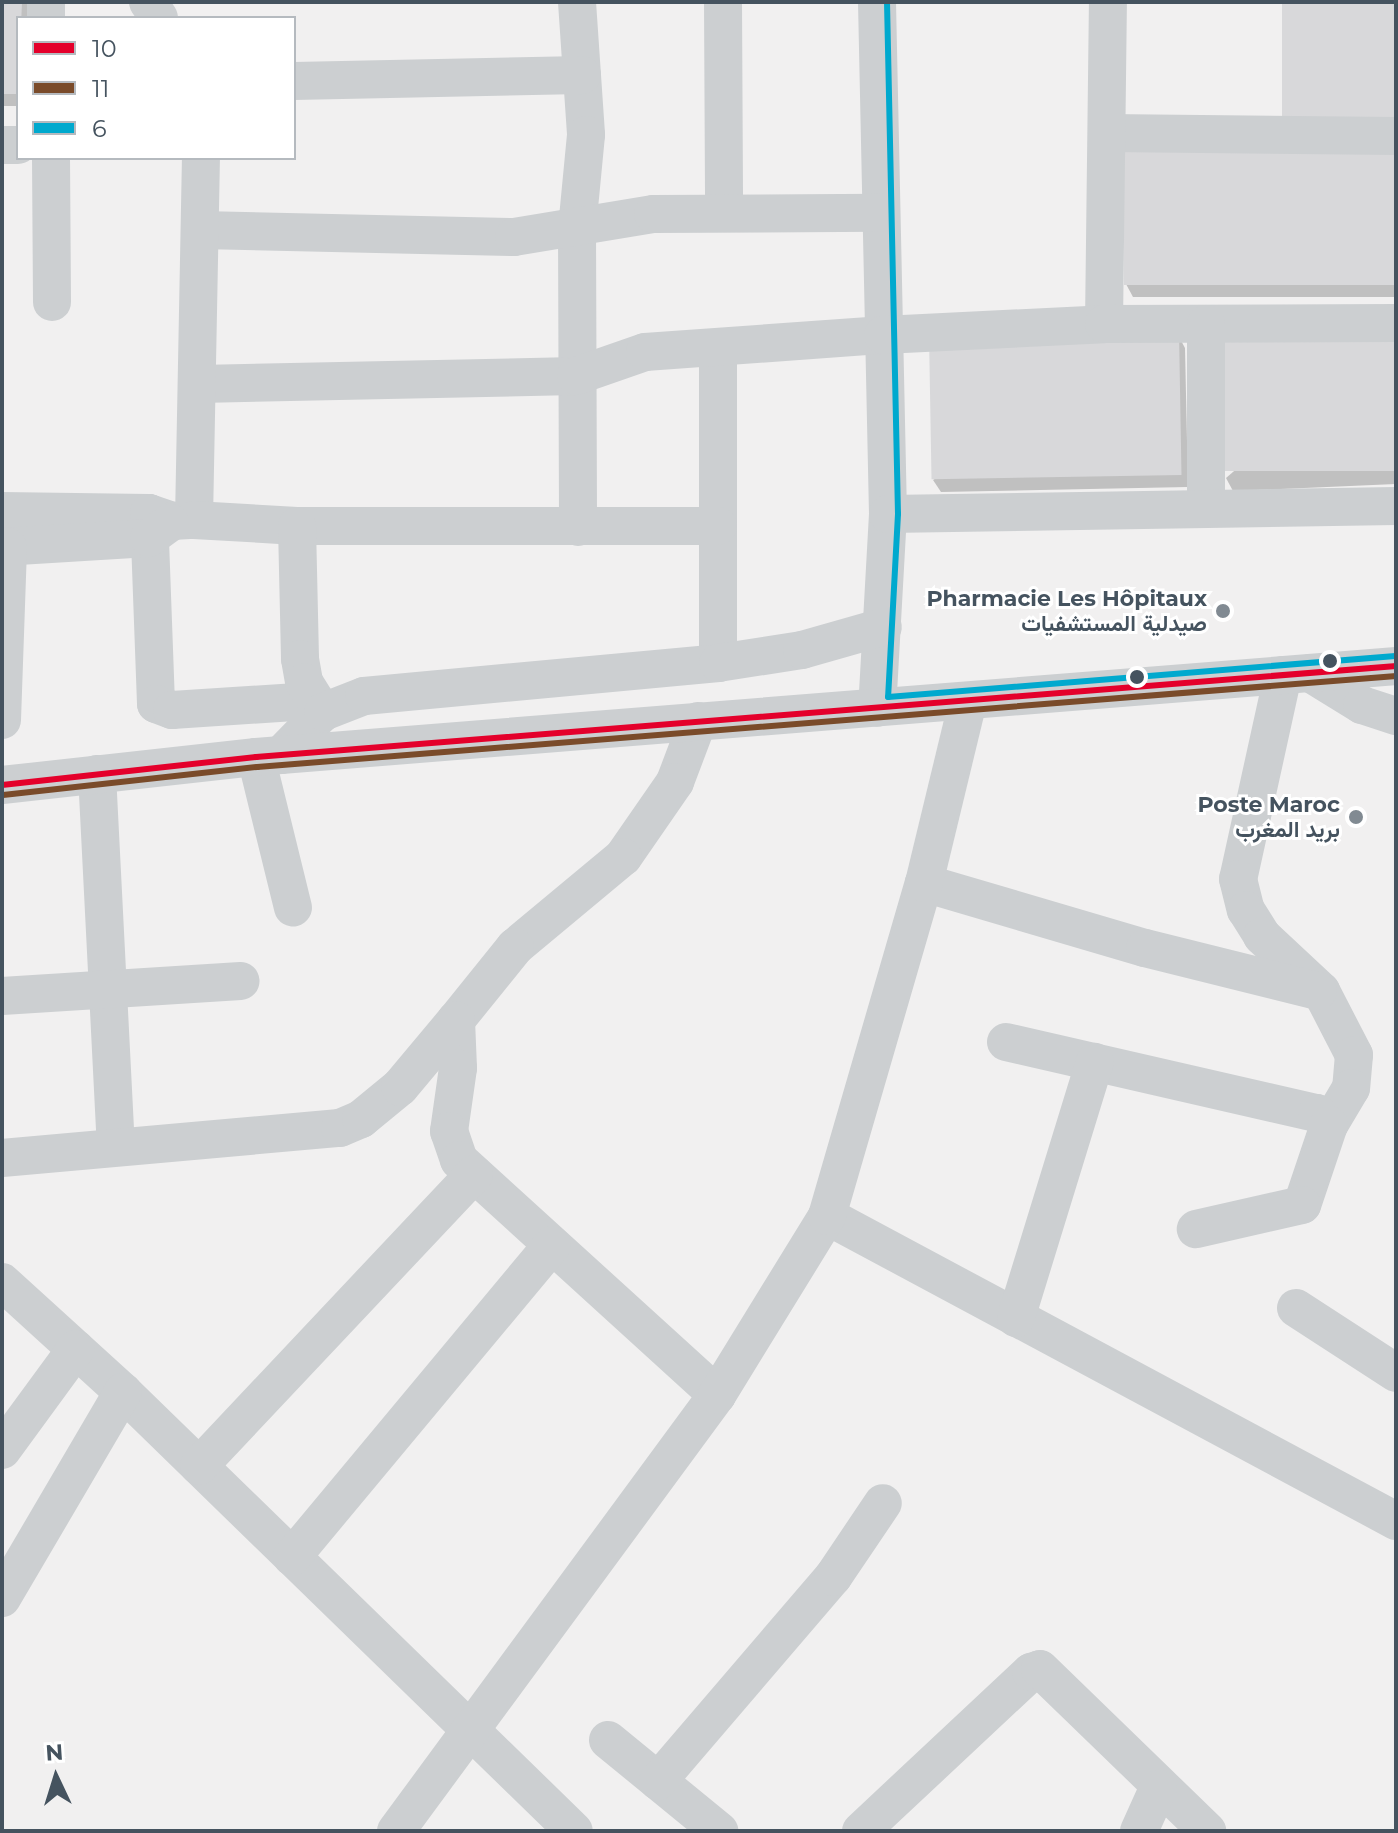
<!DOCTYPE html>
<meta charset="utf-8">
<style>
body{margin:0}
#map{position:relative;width:1398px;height:1833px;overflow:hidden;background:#f1f0f0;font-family:Montserrat,Vazirmatn,sans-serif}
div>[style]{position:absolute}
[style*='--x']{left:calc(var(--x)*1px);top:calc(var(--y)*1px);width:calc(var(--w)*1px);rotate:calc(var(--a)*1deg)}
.shadow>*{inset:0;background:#0003}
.building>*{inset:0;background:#d8d8da;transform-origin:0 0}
.minor>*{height:38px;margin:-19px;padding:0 19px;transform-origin:19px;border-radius:19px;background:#cccfd1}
.bus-1>*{height:6px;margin:-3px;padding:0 3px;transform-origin:3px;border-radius:3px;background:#e4002b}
.bus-2>*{height:6px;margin:-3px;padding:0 3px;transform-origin:3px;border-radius:3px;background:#7a4b2a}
.bus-3>*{height:6px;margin:-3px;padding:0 3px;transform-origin:3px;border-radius:3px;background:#00a9ce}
.dots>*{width:22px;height:22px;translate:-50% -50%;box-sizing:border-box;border:4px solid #fff;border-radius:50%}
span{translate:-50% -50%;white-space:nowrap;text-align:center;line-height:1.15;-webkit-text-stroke:6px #fff;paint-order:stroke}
.poi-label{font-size:22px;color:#45535f;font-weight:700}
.right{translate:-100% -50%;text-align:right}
.frame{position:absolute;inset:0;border:4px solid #45535f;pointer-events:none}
.legend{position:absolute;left:16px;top:16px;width:280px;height:144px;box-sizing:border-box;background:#fff;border:2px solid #b5babf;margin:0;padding:10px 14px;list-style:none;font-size:24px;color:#45535f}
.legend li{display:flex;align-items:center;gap:16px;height:40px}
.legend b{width:40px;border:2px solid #b5babf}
.north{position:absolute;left:16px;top:1737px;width:80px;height:80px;-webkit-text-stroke:6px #fff;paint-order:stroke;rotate:356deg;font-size:22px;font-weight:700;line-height:32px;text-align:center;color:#45535f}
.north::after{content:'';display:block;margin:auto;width:28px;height:36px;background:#45535f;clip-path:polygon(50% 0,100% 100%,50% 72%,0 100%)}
</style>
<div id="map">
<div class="shadow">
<i style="clip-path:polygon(2px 2px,28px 2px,28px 18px,18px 18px,18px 106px,2px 106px)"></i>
<i style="clip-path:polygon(1396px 145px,1396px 297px,1133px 297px,1126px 284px)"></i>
<i style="clip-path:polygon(1396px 331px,1396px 484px,1233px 491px,1226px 478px)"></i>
<i style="clip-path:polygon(1178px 335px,1185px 348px,1188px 487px,941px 492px,933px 480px)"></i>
</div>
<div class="building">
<i style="clip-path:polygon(2px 2px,22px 2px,18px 94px,2px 94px)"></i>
<i style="left:1282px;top:2px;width:114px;height:117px"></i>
<i style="left:1396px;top:143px;width:142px;height:272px;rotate:90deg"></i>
<i style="left:1396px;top:329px;width:142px;height:178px;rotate:90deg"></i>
<i style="left:1179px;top:333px;width:142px;height:250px;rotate:89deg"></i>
</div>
<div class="minor">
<i style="--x:46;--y:2;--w:16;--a:90"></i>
<i style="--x:148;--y:2;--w:19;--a:55"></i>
<i style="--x:577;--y:2;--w:133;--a:86.1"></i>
<i style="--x:586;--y:135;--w:94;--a:95.5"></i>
<i style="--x:577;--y:229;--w:298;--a:89.8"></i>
<i style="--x:723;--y:2;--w:210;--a:89.7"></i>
<i style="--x:877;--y:2;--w:512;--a:88.77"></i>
<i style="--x:888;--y:514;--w:194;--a:93.2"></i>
<i style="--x:294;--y:81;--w:288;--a:-1.2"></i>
<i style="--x:1107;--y:133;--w:289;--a:0.6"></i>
<i style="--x:2;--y:145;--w:16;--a:0"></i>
<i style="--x:51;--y:158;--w:144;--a:89.6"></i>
<i style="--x:201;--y:230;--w:313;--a:1.3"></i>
<i style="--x:514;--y:237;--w:141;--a:-9.4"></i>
<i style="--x:653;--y:214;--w:228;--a:-0.3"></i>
<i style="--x:1104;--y:324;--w:322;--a:-89.3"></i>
<i style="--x:718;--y:349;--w:314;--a:90"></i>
<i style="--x:199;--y:384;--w:377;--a:-1.2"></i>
<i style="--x:576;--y:376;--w:73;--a:-19.2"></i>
<i style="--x:645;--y:352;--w:239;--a:-4.1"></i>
<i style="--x:883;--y:335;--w:221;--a:-2.8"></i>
<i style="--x:1104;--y:324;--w:292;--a:-0.2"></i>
<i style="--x:1206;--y:509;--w:185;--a:-90"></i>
<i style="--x:2;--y:511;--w:147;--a:0.8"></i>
<i style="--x:149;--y:513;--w:24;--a:19"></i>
<i style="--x:172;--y:521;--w:22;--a:-3"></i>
<i style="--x:194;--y:520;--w:362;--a:-88.9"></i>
<i style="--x:149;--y:513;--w:191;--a:87.9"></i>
<i style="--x:156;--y:704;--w:17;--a:21"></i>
<i style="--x:172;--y:710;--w:141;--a:-3.7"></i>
<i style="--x:888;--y:514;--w:508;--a:-0.9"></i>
<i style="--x:194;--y:520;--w:103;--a:3.3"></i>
<i style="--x:297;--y:526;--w:421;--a:0"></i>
<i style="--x:297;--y:526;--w:133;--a:88.7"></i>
<i style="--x:300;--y:659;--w:23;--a:80"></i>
<i style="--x:304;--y:682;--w:36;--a:58"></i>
<i style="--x:2;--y:547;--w:147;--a:-3.5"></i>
<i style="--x:149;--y:538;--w:26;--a:-36"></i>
<i style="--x:1310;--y:673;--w:61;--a:31.6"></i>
<i style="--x:1362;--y:705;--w:36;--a:18"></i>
<i style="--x:1283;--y:675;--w:209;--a:102.4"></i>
<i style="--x:1238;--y:879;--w:32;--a:76"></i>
<i style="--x:1246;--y:910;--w:31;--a:58"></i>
<i style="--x:1262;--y:936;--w:81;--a:43"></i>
<i style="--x:1321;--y:991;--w:72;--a:62.7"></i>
<i style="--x:1354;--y:1055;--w:33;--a:95"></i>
<i style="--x:1351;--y:1088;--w:43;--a:120.7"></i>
<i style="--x:2;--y:720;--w:173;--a:-88"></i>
<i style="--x:698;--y:721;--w:65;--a:110.7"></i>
<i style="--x:675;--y:782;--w:91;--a:124.7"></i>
<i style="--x:623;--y:857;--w:141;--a:140.2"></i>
<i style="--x:515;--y:947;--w:94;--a:128.9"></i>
<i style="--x:456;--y:1020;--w:48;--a:87.6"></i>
<i style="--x:458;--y:1068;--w:64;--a:98.1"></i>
<i style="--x:449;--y:1131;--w:31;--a:71"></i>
<i style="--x:459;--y:1160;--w:349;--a:42.3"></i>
<i style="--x:281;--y:755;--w:60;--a:-45.7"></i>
<i style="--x:323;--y:712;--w:44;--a:-21.3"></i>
<i style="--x:364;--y:696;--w:356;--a:-5.3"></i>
<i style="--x:718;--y:663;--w:85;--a:-8.8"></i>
<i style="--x:802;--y:650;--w:84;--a:-15.9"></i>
<i style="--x:256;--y:757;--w:155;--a:76.2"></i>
<i style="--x:97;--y:774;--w:373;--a:87.1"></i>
<i style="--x:2;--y:785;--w:256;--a:-6.3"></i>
<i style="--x:256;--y:757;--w:1144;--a:-4.56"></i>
<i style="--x:924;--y:883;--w:230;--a:16.4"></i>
<i style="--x:1145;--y:948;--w:178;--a:14"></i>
<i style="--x:2;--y:996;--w:239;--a:-3.6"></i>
<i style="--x:1006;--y:1042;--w:319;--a:12.9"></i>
<i style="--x:1317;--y:1113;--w:17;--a:45"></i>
<i style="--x:1329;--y:1125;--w:84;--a:108.6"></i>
<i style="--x:1302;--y:1205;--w:109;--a:167.2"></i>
<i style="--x:2;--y:1158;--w:339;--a:-5.1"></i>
<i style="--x:340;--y:1128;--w:23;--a:-23"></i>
<i style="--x:361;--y:1119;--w:50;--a:-39.4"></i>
<i style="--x:400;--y:1087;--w:87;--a:-50.1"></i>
<i style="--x:827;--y:1216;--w:646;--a:28.19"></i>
<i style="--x:2;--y:1282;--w:164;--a:42.3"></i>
<i style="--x:123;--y:1392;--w:629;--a:44.23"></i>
<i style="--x:1296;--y:1308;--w:119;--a:33"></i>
<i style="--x:1016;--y:1318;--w:268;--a:-72.9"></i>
<i style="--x:2;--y:1450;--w:125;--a:-53.8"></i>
<i style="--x:199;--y:1466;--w:401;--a:-46.7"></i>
<i style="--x:292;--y:1557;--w:406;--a:-50.2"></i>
<i style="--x:2;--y:1598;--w:239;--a:-59.6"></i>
<i style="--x:608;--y:1740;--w:144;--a:39.3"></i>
<i style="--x:658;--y:1781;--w:269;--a:-49.4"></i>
<i style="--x:833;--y:1577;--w:89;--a:-56"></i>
<i style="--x:396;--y:1831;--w:541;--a:-53.64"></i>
<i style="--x:717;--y:1395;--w:210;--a:-58.4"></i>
<i style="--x:827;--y:1216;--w:347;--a:-73.8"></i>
<i style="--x:924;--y:883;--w:187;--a:-76.4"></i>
<i style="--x:861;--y:1831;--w:233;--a:-43.1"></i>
<i style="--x:1031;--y:1672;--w:9;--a:-18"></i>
<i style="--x:1040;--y:1669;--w:233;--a:44.1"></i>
<i style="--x:1139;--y:1831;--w:46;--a:-65.7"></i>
</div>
<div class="bus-1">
<i style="--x:2;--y:785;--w:256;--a:-6.3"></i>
<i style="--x:256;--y:757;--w:1144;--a:-4.56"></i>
</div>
<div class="bus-2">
<i style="--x:3;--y:795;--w:256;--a:-6.3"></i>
<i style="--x:257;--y:767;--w:1143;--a:-4.57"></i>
</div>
<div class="bus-3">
<i style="--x:887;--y:2;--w:512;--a:88.77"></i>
<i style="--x:898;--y:514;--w:183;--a:93.1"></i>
<i style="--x:888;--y:697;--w:509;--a:-4.62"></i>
</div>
<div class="dots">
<i style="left:1223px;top:611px;background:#818a92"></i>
<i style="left:1330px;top:661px;background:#45535f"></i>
<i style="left:1137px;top:677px;background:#45535f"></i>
<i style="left:1356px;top:817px;background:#818a92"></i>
</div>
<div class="poi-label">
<span class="right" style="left:1207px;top:611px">Pharmacie Les Hôpitaux<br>صيدلية المستشفيات</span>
<span class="right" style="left:1340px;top:817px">Poste Maroc<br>بريد المغرب</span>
</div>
<div class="frame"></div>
<ul class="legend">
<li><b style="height:10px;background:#e4002b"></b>10</li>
<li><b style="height:10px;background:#7a4b2a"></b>11</li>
<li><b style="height:10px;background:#00a9ce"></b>6</li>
</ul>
<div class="north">N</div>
</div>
